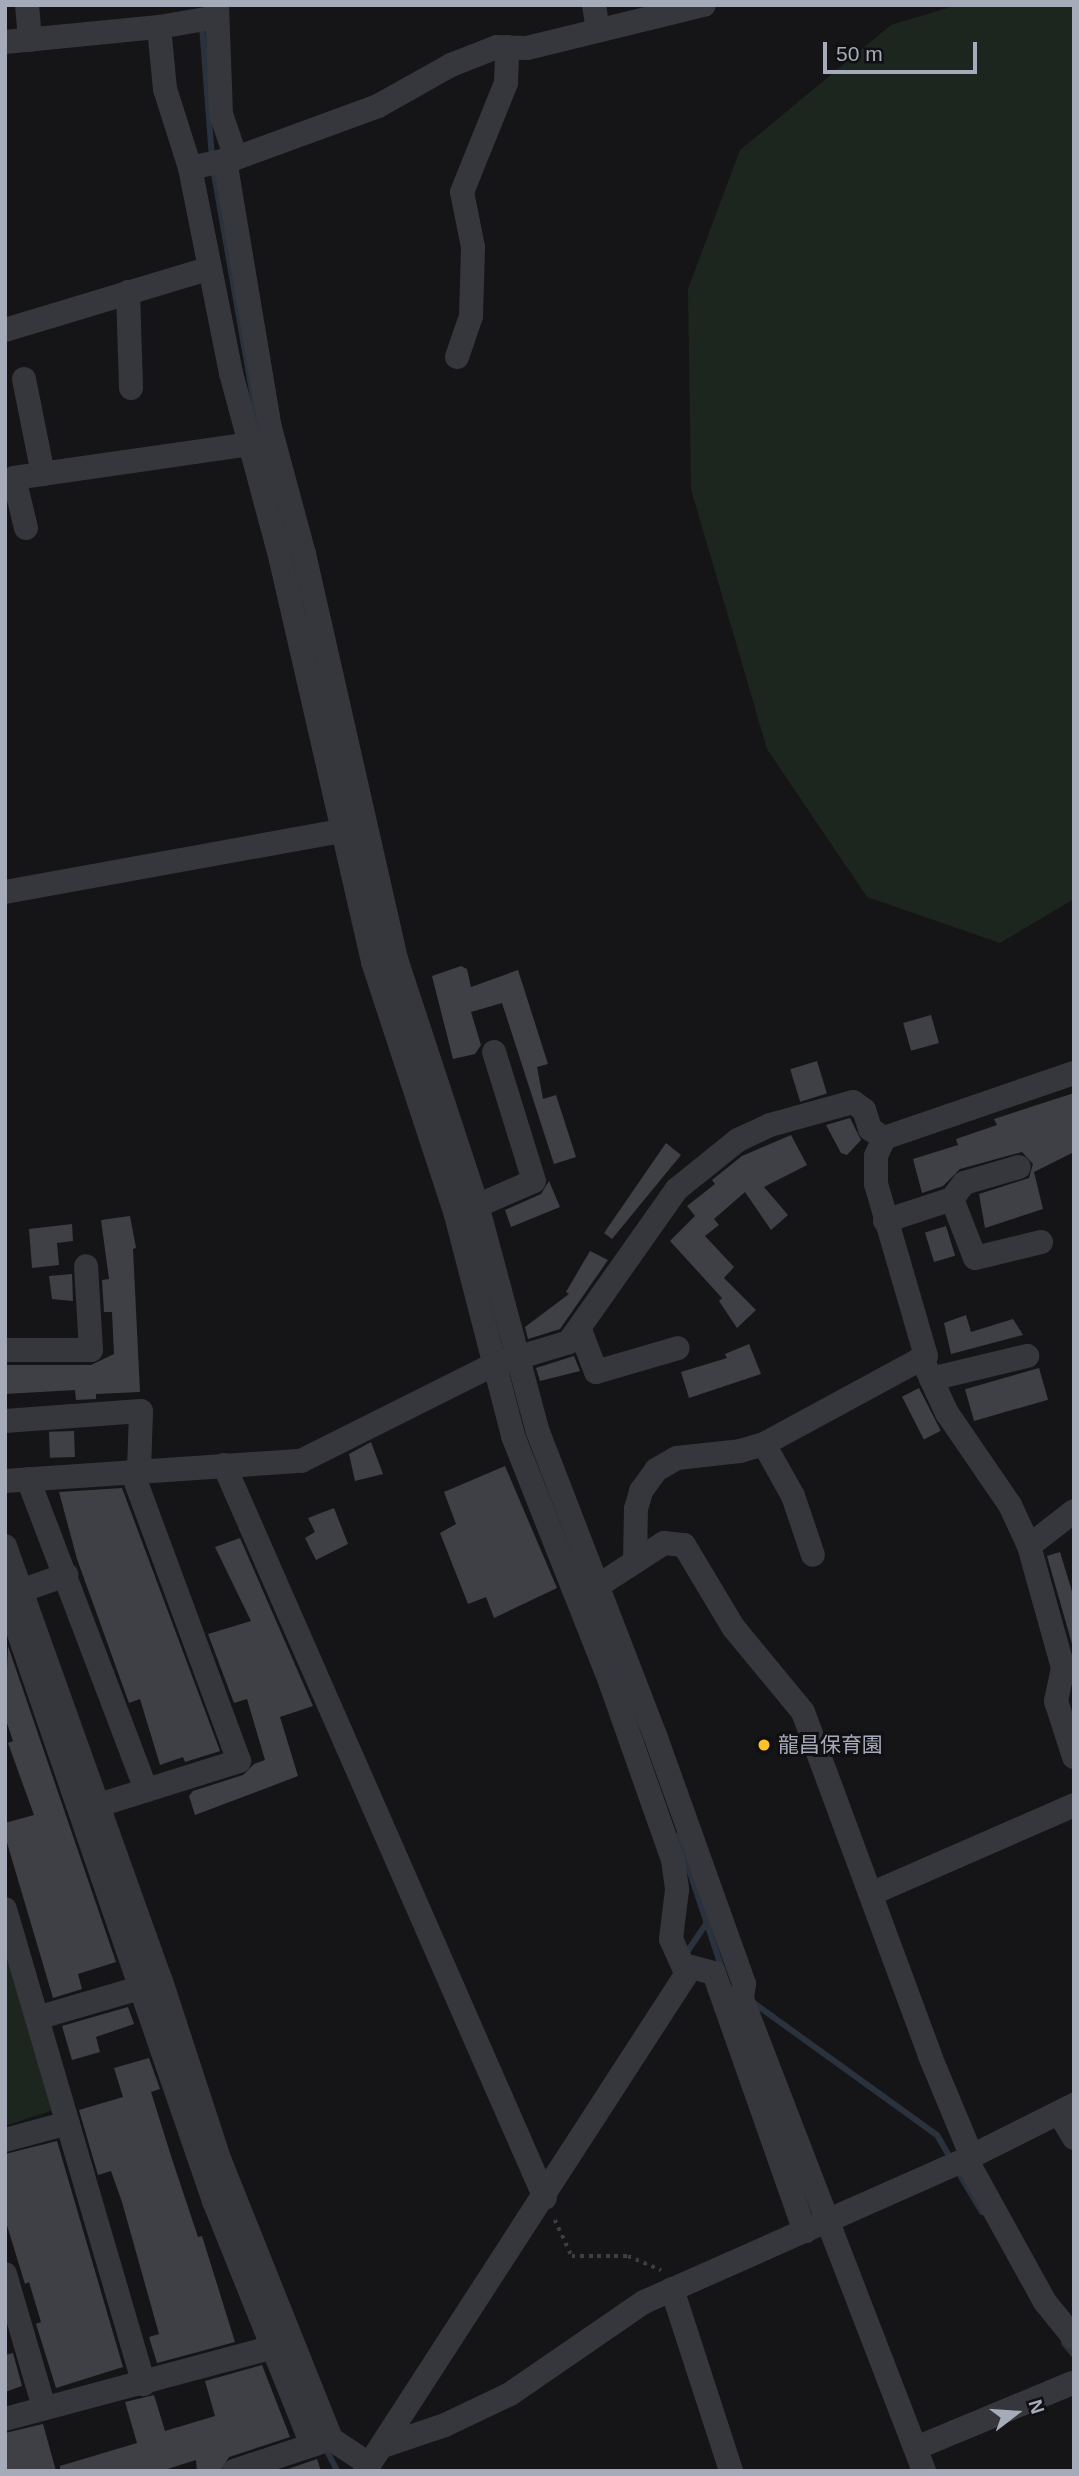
<!DOCTYPE html>
<meta charset="utf-8">
<style>
body{margin:0}
#map{position:relative;width:1079px;height:2476px;overflow:hidden;background:#151517;font-family:Helvetica,"Noto Sans JP",sans-serif}
div>[style]{position:absolute}
[style*='--x']{left:calc(var(--x)*1px);top:calc(var(--y)*1px);width:calc(var(--w)*1px);rotate:calc(var(--a)*1deg)}
.green>*{inset:0;background:#1d261e}
.stream>*{height:6px;margin:-3px;padding:0 3px;transform-origin:3px;border-radius:3px;background:#2a333d}
.building>*{inset:0;background:#3f4045;transform-origin:0 0}
.path>*{height:3.5px;margin-top:-1.75px;transform-origin:0;background:repeating-linear-gradient(90deg,#3c3e44 0 3.5px,transparent 0 8.5px)}
.street>*{height:24px;margin:-12px;padding:0 12px;transform-origin:12px;border-radius:12px;background:#36373d}
.dots>*{width:19px;height:19px;translate:-50% -50%;box-sizing:border-box;border:4px solid #101012;border-radius:50%}
span{translate:-50% -50%;white-space:nowrap;text-align:center;line-height:1.15;-webkit-text-stroke:6px #101012;paint-order:stroke}
.poi-label{font-size:21px;color:#a6abb9}
.left{translate:0 -50%;text-align:left}
.frame{position:absolute;inset:0;border:7px solid #a6abb9;pointer-events:none}
.north{position:absolute;left:981px;top:2378px;width:70px;height:70px;-webkit-text-stroke:5px #101012;paint-order:stroke;rotate:73deg;font-size:19px;font-weight:700;line-height:28px;text-align:center;color:#a6abb9}
.north::after{content:'';display:block;margin:auto;width:24px;height:32px;background:#a6abb9;clip-path:polygon(50% 0,100% 100%,50% 72%,0 100%)}
.scale{position:absolute;left:823px;top:42px;width:154px;height:32px;box-sizing:border-box;border:4px solid #a6abb9;border-top:0;padding-left:9px;font-size:21px;line-height:24px;white-space:nowrap;color:#a6abb9;-webkit-text-stroke:5px #101012;paint-order:stroke}
</style>
<div id="map">
<div class="green">
<i style="clip-path:polygon(957px 5px,1074px 5px,1074px 899px,1000px 943px,867px 897px,767px 749px,691px 489px,688px 289px,740px 150px,891px 25px)"></i>
<i style="clip-path:polygon(5px 1943px,53px 2110px,5px 2126px)"></i>
</div>
<div class="stream">
<i style="--x:202;--y:25;--w:132;--a:85.7"></i>
<i style="--x:213;--y:168;--w:255;--a:80.1"></i>
<i style="--x:678;--y:1836;--w:140;--a:71.7"></i>
<i style="--x:685;--y:1955;--w:40;--a:-56"></i>
<i style="--x:751;--y:2001;--w:229;--a:35.8"></i>
<i style="--x:937;--y:2135;--w:30;--a:60"></i>
<i style="--x:957;--y:2170;--w:49;--a:59.2"></i>
<i style="--x:1064;--y:2343;--w:16;--a:50"></i>
<i style="--x:325;--y:2447;--w:27;--a:63"></i>
</div>
<div class="building">
<i style="clip-path:polygon(461px 966px,467px 969px,471px 987px,518px 970px,548px 1064px,537px 1067px,543px 1099px,556px 1095px,576px 1157px,554px 1164px,502px 1003px,471px 1012px,481px 1045px,475px 1054px,453px 1059px,432px 976px)"></i>
<i style="left:931px;top:1015px;width:29px;height:29px;rotate:74deg"></i>
<i style="left:817px;top:1061px;width:34px;height:28px;rotate:73deg"></i>
<i style="clip-path:polygon(1074px 1093px,1074px 1152px,1034px 1172px,1043px 1209px,985px 1228px,979px 1194px,1029px 1178px,1033px 1164px,1022px 1152px,960px 1169px,943px 1186px,922px 1193px,913px 1159px,958px 1145px,956px 1139px,997px 1125px,994px 1119px)"></i>
<i style="clip-path:polygon(850px 1118px,861px 1140px,847px 1155px,841px 1153px,826px 1125px)"></i>
<i style="clip-path:polygon(791px 1135px,807px 1165px,764px 1187px,788px 1215px,771px 1230px,745px 1192px,714px 1219px,719px 1225px,705px 1236px,734px 1267px,724px 1278px,756px 1310px,737px 1328px,719px 1301px,722px 1298px,670px 1241px,695px 1216px,687px 1206px,715px 1184px,712px 1180px,742px 1156px)"></i>
<i style="clip-path:polygon(666px 1143px,681px 1155px,612px 1239px,604px 1233px)"></i>
<i style="clip-path:polygon(549px 1181px,560px 1207px,511px 1227px,505px 1210px,541px 1194px)"></i>
<i style="clip-path:polygon(130px 1216px,136px 1248px,133px 1249px,140px 1392px,96px 1394px,96px 1399px,76px 1400px,75px 1390px,5px 1394px,5px 1365px,91px 1365px,114px 1354px,112px 1312px,104px 1312px,102px 1280px,109px 1279px,101px 1220px)"></i>
<i style="clip-path:polygon(72px 1224px,73px 1241px,57px 1243px,59px 1265px,32px 1268px,29px 1229px)"></i>
<i style="left:946px;top:1226px;width:31px;height:22px;rotate:73deg"></i>
<i style="clip-path:polygon(590px 1251px,608px 1260px,560px 1329px,528px 1339px,525px 1327px,569px 1294px,566px 1292px)"></i>
<i style="clip-path:polygon(72px 1274px,73px 1301px,52px 1299px,49px 1276px)"></i>
<i style="clip-path:polygon(966px 1315px,971px 1332px,1013px 1319px,1023px 1335px,951px 1354px,944px 1323px)"></i>
<i style="clip-path:polygon(749px 1344px,761px 1374px,689px 1398px,681px 1372px,727px 1358px,725px 1354px)"></i>
<i style="clip-path:polygon(574px 1356px,580px 1371px,540px 1381px,536px 1368px)"></i>
<i style="left:1039px;top:1368px;width:33px;height:77px;rotate:74deg"></i>
<i style="left:919px;top:1388px;width:48px;height:19px;rotate:63deg"></i>
<i style="left:74px;top:1431px;width:26px;height:25px;rotate:88deg"></i>
<i style="clip-path:polygon(371px 1442px,383px 1474px,355px 1481px,349px 1454px)"></i>
<i style="clip-path:polygon(505px 1466px,557px 1588px,494px 1618px,486px 1597px,468px 1604px,440px 1533px,456px 1524px,444px 1492px)"></i>
<i style="clip-path:polygon(122px 1488px,220px 1751px,185px 1762px,183px 1757px,160px 1765px,140px 1699px,129px 1703px,77px 1559px,59px 1492px)"></i>
<i style="clip-path:polygon(334px 1508px,348px 1544px,316px 1560px,305px 1538px,315px 1532px,308px 1518px)"></i>
<i style="clip-path:polygon(240px 1538px,313px 1706px,280px 1717px,298px 1776px,195px 1815px,189px 1796px,193px 1791px,243px 1775px,254px 1764px,265px 1760px,247px 1699px,234px 1703px,208px 1634px,251px 1621px,215px 1547px)"></i>
<i style="clip-path:polygon(1060px 1552px,1074px 1598px,1074px 1651px,1047px 1556px)"></i>
<i style="clip-path:polygon(8px 1646px,116px 1962px,78px 1974px,82px 1989px,53px 1998px,5px 1836px,5px 1823px,34px 1815px,8px 1743px,13px 1741px,5px 1717px)"></i>
<i style="clip-path:polygon(128px 2007px,134px 2024px,96px 2037px,100px 2052px,72px 2060px,62px 2026px)"></i>
<i style="clip-path:polygon(149px 2058px,160px 2089px,151px 2092px,171px 2156px,198px 2237px,202px 2236px,235px 2342px,157px 2363px,149px 2337px,159px 2334px,122px 2202px,111px 2171px,98px 2175px,79px 2110px,123px 2097px,114px 2068px)"></i>
<i style="clip-path:polygon(57px 2141px,123px 2367px,56px 2388px,36px 2324px,41px 2322px,29px 2282px,25px 2284px,5px 2219px,5px 2154px)"></i>
<i style="clip-path:polygon(13px 2353px,22px 2386px,5px 2392px,5px 2355px)"></i>
<i style="clip-path:polygon(262px 2365px,290px 2437px,229px 2457px,220px 2471px,197px 2471px,196px 2460px,161px 2471px,60px 2471px,60px 2466px,137px 2443px,125px 2402px,154px 2395px,165px 2431px,215px 2416px,205px 2381px)"></i>
<i style="clip-path:polygon(43px 2424px,56px 2471px,5px 2471px,5px 2433px)"></i>
<i style="clip-path:polygon(317px 2459px,321px 2471px,282px 2471px)"></i>
</div>
<div class="path">
<i style="--x:555;--y:2220;--w:40;--a:65"></i>
<i style="--x:572;--y:2256;--w:56;--a:0"></i>
<i style="--x:628;--y:2256;--w:36;--a:23"></i>
</div>
<div class="street">
<i style="--x:27;--y:5;--w:35;--a:85"></i>
<i style="--x:217;--y:5;--w:109;--a:87.9"></i>
<i style="--x:221;--y:114;--w:46;--a:71.2"></i>
<i style="--x:594;--y:5;--w:24;--a:81"></i>
<i style="--x:159;--y:27;--w:59;--a:-9.8"></i>
<i style="--x:5;--y:42;--w:155;--a:-5.6"></i>
<i style="--x:159;--y:27;--w:62;--a:84.5"></i>
<i style="--x:165;--y:89;--w:83;--a:72.4"></i>
<i style="--x:190;--y:168;--w:209;--a:78.7"></i>
<i style="--x:231;--y:373;--w:194;--a:75"></i>
<i style="--x:281;--y:560;--w:412;--a:77.1"></i>
<i style="--x:373;--y:962;--w:266;--a:71.8"></i>
<i style="--x:456;--y:1215;--w:228;--a:75.5"></i>
<i style="--x:513;--y:1436;--w:267;--a:68.4"></i>
<i style="--x:611;--y:1684;--w:187;--a:70.6"></i>
<i style="--x:673;--y:1860;--w:30;--a:82"></i>
<i style="--x:677;--y:1890;--w:49;--a:97"></i>
<i style="--x:671;--y:1939;--w:36;--a:66"></i>
<i style="--x:225;--y:160;--w:272;--a:80.5"></i>
<i style="--x:270;--y:428;--w:131;--a:74.9"></i>
<i style="--x:304;--y:554;--w:415;--a:77.2"></i>
<i style="--x:396;--y:959;--w:259;--a:71.8"></i>
<i style="--x:477;--y:1205;--w:235;--a:75"></i>
<i style="--x:538;--y:1432;--w:325;--a:68.9"></i>
<i style="--x:655;--y:1735;--w:264;--a:70.3"></i>
<i style="--x:744;--y:1984;--w:15;--a:98"></i>
<i style="--x:742;--y:1999;--w:506;--a:68.91"></i>
<i style="--x:190;--y:168;--w:47;--a:-12.3"></i>
<i style="--x:236;--y:158;--w:151;--a:-20.1"></i>
<i style="--x:378;--y:106;--w:84;--a:-29.3"></i>
<i style="--x:451;--y:65;--w:49;--a:-21.4"></i>
<i style="--x:497;--y:47;--w:30;--a:2"></i>
<i style="--x:527;--y:48;--w:182;--a:-13.7"></i>
<i style="--x:128;--y:292;--w:96;--a:88.2"></i>
<i style="--x:5;--y:330;--w:214;--a:-16.8"></i>
<i style="--x:457;--y:357;--w:43;--a:-71.1"></i>
<i style="--x:471;--y:316;--w:69;--a:-88.3"></i>
<i style="--x:473;--y:247;--w:56;--a:-101.3"></i>
<i style="--x:462;--y:192;--w:118;--a:-68"></i>
<i style="--x:506;--y:83;--w:36;--a:-88"></i>
<i style="--x:24;--y:379;--w:97;--a:78.7"></i>
<i style="--x:26;--y:528;--w:51;--a:-103.5"></i>
<i style="--x:14;--y:478;--w:238;--a:-8.2"></i>
<i style="--x:5;--y:892;--w:342;--a:-10.3"></i>
<i style="--x:952;--y:1199;--w:20;--a:-53"></i>
<i style="--x:964;--y:1183;--w:57;--a:-16.2"></i>
<i style="--x:463;--y:1212;--w:77;--a:-23.6"></i>
<i style="--x:534;--y:1181;--w:135;--a:-107.2"></i>
<i style="--x:885;--y:1221;--w:71;--a:-18.2"></i>
<i style="--x:952;--y:1199;--w:63;--a:68.7"></i>
<i style="--x:975;--y:1258;--w:68;--a:-13.6"></i>
<i style="--x:580;--y:1330;--w:45;--a:69.1"></i>
<i style="--x:596;--y:1372;--w:85;--a:-16.3"></i>
<i style="--x:5;--y:1350;--w:86;--a:0"></i>
<i style="--x:91;--y:1350;--w:84;--a:-93.4"></i>
<i style="--x:922;--y:1359;--w:60;--a:65.2"></i>
<i style="--x:947;--y:1413;--w:112;--a:55.6"></i>
<i style="--x:1010;--y:1505;--w:45;--a:65.1"></i>
<i style="--x:931;--y:1379;--w:99;--a:-13.5"></i>
<i style="--x:5;--y:1421;--w:136;--a:-4.2"></i>
<i style="--x:141;--y:1411;--w:60;--a:91.9"></i>
<i style="--x:764;--y:1444;--w:60;--a:60.9"></i>
<i style="--x:793;--y:1496;--w:62;--a:71.3"></i>
<i style="--x:224;--y:1465;--w:800;--a:66.35"></i>
<i style="--x:28;--y:1479;--w:333;--a:69.2"></i>
<i style="--x:5;--y:1481;--w:297;--a:-3.9"></i>
<i style="--x:301;--y:1461;--w:215;--a:-26.6"></i>
<i style="--x:493;--y:1365;--w:79;--a:-16.8"></i>
<i style="--x:569;--y:1342;--w:187;--a:-54.8"></i>
<i style="--x:677;--y:1189;--w:78;--a:-38.8"></i>
<i style="--x:738;--y:1140;--w:35;--a:-25"></i>
<i style="--x:770;--y:1125;--w:86;--a:-15.5"></i>
<i style="--x:853;--y:1102;--w:14;--a:36"></i>
<i style="--x:864;--y:1110;--w:20;--a:72"></i>
<i style="--x:870;--y:1129;--w:17;--a:33"></i>
<i style="--x:884;--y:1138;--w:201;--a:-18.9"></i>
<i style="--x:1074;--y:1511;--w:57;--a:142.1"></i>
<i style="--x:1029;--y:1546;--w:127;--a:74.4"></i>
<i style="--x:1063;--y:1668;--w:34;--a:102"></i>
<i style="--x:1056;--y:1701;--w:59;--a:72.2"></i>
<i style="--x:5;--y:1546;--w:462;--a:70.3"></i>
<i style="--x:161;--y:1981;--w:189;--a:71.9"></i>
<i style="--x:220;--y:2161;--w:299;--a:68.2"></i>
<i style="--x:635;--y:1560;--w:51;--a:-88.9"></i>
<i style="--x:636;--y:1509;--w:19;--a:-74"></i>
<i style="--x:641;--y:1491;--w:26;--a:-54"></i>
<i style="--x:656;--y:1470;--w:24;--a:-30"></i>
<i style="--x:677;--y:1458;--w:63;--a:-6.3"></i>
<i style="--x:740;--y:1451;--w:25;--a:-16"></i>
<i style="--x:764;--y:1444;--w:184;--a:-28.5"></i>
<i style="--x:926;--y:1356;--w:179;--a:-106.2"></i>
<i style="--x:876;--y:1184;--w:28;--a:-90"></i>
<i style="--x:876;--y:1156;--w:20;--a:-66"></i>
<i style="--x:23;--y:1590;--w:46;--a:-19.2"></i>
<i style="--x:5;--y:1593;--w:643;--a:71.03"></i>
<i style="--x:214;--y:2201;--w:263;--a:68.1"></i>
<i style="--x:587;--y:1593;--w:92;--a:-33"></i>
<i style="--x:664;--y:1543;--w:20;--a:6"></i>
<i style="--x:684;--y:1545;--w:96;--a:59.1"></i>
<i style="--x:733;--y:1627;--w:110;--a:50.5"></i>
<i style="--x:803;--y:1712;--w:367;--a:69.7"></i>
<i style="--x:930;--y:2056;--w:109;--a:67.4"></i>
<i style="--x:99;--y:1805;--w:147;--a:-17.4"></i>
<i style="--x:239;--y:1761;--w:309;--a:-110.3"></i>
<i style="--x:873;--y:1893;--w:219;--a:-23.6"></i>
<i style="--x:5;--y:1909;--w:495;--a:73.7"></i>
<i style="--x:37;--y:2018;--w:110;--a:-16.3"></i>
<i style="--x:1059;--y:2113;--w:29;--a:59"></i>
<i style="--x:5;--y:2140;--w:65;--a:-15.1"></i>
<i style="--x:966;--y:2159;--w:163;--a:61.1"></i>
<i style="--x:1045;--y:2302;--w:46;--a:51.1"></i>
<i style="--x:5;--y:2274;--w:139;--a:73.7"></i>
<i style="--x:672;--y:2289;--w:191;--a:72"></i>
<i style="--x:5;--y:2419;--w:278;--a:-15"></i>
<i style="--x:386;--y:2445;--w:62;--a:-18.7"></i>
<i style="--x:445;--y:2425;--w:72;--a:-25.5"></i>
<i style="--x:510;--y:2394;--w:163;--a:-34.5"></i>
<i style="--x:644;--y:2302;--w:352;--a:-23.9"></i>
<i style="--x:966;--y:2159;--w:121;--a:-26.6"></i>
<i style="--x:916;--y:2448;--w:169;--a:-22.6"></i>
<i style="--x:234;--y:2471;--w:102;--a:-18.3"></i>
<i style="--x:331;--y:2439;--w:45;--a:33.3"></i>
<i style="--x:365;--y:2471;--w:600;--a:-57.1"></i>
<i style="--x:691;--y:1967;--w:24;--a:15"></i>
<i style="--x:714;--y:1973;--w:274;--a:70.6"></i>
</div>
<div class="dots">
<i style="left:764px;top:1745px;background:#ffc226"></i>
</div>
<div class="poi-label">
<span class="left" style="left:778px;top:1745px">龍昌保育園</span>
</div>
<div class="frame"></div>
<div class="north">N</div>
<div class="scale">50 m</div>
</div>
